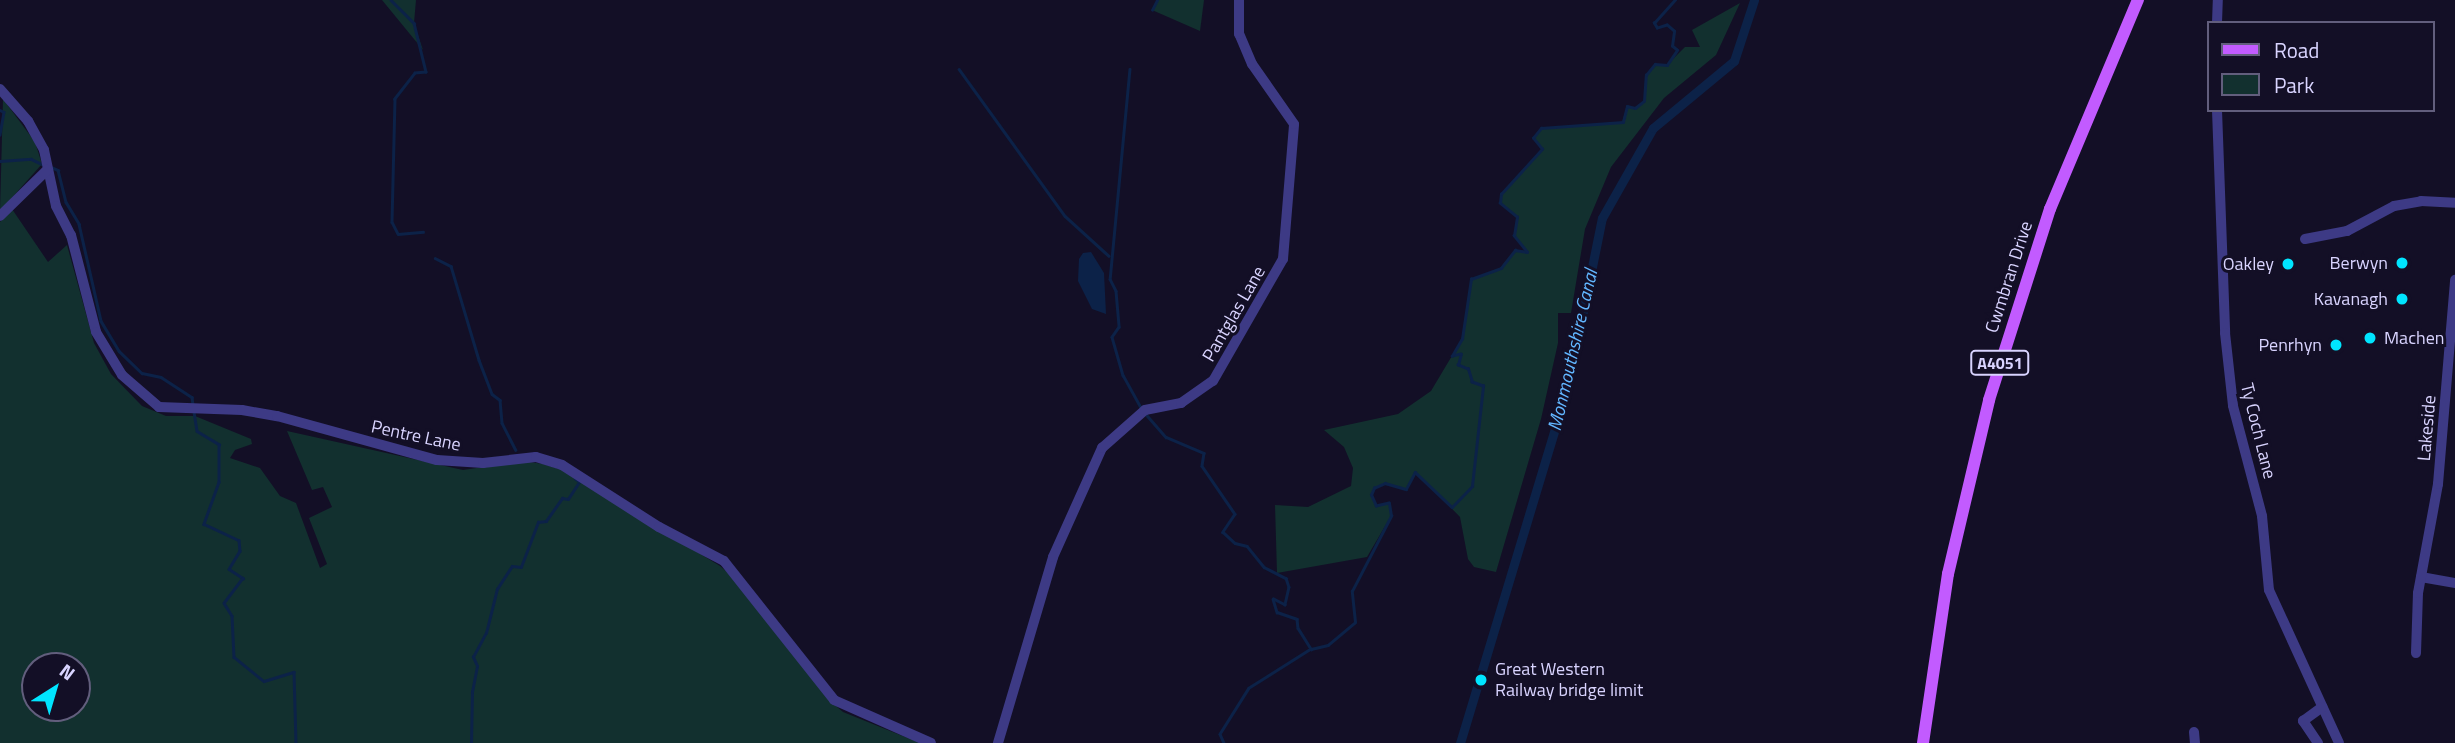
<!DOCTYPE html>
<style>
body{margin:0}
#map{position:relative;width:2455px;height:743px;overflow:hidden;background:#130f26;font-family:"Titillium Web",sans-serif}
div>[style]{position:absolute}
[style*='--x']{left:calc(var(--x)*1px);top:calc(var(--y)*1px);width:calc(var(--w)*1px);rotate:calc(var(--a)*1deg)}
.green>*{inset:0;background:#12302f}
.water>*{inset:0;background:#0c2248}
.stream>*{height:2.5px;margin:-1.25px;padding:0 1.25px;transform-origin:1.25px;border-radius:1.25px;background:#0c2248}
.canal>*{height:9px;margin:-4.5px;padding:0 4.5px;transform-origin:4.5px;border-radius:4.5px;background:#0c2248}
.minor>*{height:10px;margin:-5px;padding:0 5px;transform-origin:5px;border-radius:5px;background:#3d3a85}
.major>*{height:12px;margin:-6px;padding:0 6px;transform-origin:6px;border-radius:6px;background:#c25bff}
.dots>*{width:19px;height:19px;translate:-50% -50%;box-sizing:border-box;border:4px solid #130f26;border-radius:50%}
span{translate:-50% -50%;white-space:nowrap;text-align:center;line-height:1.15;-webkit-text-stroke:6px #130f26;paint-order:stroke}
.shield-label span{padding:2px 5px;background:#130f26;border:2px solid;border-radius:5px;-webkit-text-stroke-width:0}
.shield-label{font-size:16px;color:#d9d4ff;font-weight:700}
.poi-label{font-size:18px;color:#d9d4ff}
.right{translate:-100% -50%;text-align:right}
.left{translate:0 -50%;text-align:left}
.street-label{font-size:18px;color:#d9d4ff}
.water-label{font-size:19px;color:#62b6ff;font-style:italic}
.legend{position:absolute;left:2207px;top:21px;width:228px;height:91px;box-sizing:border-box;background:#130f26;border:2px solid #625e7d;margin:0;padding:9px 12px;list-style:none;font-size:21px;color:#d9d4ff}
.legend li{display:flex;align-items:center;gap:14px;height:35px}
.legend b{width:35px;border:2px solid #625e7d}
.north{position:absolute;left:21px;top:652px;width:70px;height:70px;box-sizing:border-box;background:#130f26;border:2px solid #625e7d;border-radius:50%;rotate:37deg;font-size:19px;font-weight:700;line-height:28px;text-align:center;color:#d9d4ff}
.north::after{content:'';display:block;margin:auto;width:24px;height:32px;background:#00e5ff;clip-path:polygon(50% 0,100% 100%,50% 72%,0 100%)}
</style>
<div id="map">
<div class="green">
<i style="clip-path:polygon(382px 0,416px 0,414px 23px,423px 50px)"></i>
<i style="clip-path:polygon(1157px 0,1204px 0,1200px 31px,1152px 10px)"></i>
<i style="clip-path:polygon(1740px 3px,1716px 55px,1664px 98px,1611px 167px,1585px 229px,1571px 313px,1558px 313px,1558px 343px,1541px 419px,1496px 572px,1474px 567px,1468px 559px,1460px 517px,1416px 472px,1406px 489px,1385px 484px,1374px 488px,1371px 495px,1376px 506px,1389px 503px,1391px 516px,1367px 557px,1277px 573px,1275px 505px,1308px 507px,1351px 486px,1353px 468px,1344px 447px,1324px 430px,1398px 414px,1431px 391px,1462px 339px,1471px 279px,1500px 268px,1515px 250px,1527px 251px,1514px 236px,1517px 217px,1500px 203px,1501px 194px,1542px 149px,1533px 138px,1541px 128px,1622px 122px,1627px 106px,1635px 108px,1644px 101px,1646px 75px,1655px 64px,1667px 65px,1685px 47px,1700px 47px,1692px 30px)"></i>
<i style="clip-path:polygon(3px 99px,35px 142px,42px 164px,0 211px)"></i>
<i style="clip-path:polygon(evenodd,12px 209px,48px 262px,67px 245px,94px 343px,111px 374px,142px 406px,166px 416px,195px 416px,251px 439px,252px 444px,235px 450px,230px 458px,260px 468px,280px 496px,296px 503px,320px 568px,327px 564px,309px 518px,332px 507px,323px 487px,312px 490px,287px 431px,463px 470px,523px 461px,543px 464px,565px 471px,720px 566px,742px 585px,829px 700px,843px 712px,920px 743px,0 743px,0 222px,12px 209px,35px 666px,77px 666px,77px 708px,35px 708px,35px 666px)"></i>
</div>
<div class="water">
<i style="clip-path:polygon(1091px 252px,1104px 273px,1106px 314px,1092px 309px,1078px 281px,1079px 259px,1083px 253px)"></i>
</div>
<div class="stream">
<i style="--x:391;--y:0;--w:33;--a:45"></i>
<i style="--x:414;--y:23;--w:50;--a:76.2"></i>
<i style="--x:426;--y:72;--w:11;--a:175"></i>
<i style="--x:415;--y:73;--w:33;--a:128"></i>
<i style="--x:395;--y:99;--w:123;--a:91.4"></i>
<i style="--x:392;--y:222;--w:13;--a:63"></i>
<i style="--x:398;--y:234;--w:25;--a:-5"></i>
<i style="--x:1152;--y:10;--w:11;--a:-63"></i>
<i style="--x:959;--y:69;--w:181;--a:54.2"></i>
<i style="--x:1065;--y:216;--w:59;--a:42.3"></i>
<i style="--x:1130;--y:69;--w:211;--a:95.4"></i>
<i style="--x:1110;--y:279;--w:13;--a:63"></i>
<i style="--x:1116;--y:291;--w:36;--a:85"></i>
<i style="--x:1119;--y:327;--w:12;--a:125"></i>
<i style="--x:1112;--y:337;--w:40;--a:74"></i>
<i style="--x:1123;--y:375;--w:37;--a:61"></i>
<i style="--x:0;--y:110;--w:4;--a:27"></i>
<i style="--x:4;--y:112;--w:23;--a:100"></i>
<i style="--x:0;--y:161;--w:31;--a:-4"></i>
<i style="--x:31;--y:159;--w:14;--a:25"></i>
<i style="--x:51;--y:167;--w:8;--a:23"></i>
<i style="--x:58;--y:170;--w:33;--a:76"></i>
<i style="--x:66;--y:202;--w:26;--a:59"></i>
<i style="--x:79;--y:224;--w:99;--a:77.2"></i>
<i style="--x:101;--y:321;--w:35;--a:59"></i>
<i style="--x:119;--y:351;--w:32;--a:44"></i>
<i style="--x:142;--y:373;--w:19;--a:12"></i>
<i style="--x:161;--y:377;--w:37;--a:33"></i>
<i style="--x:192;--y:397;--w:8;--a:83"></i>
<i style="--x:435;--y:258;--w:18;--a:27"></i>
<i style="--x:451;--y:266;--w:98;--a:73.4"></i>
<i style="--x:479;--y:360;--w:36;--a:69"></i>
<i style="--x:492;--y:394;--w:10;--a:37"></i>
<i style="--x:500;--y:400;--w:23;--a:85"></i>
<i style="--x:502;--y:423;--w:30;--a:63"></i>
<i style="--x:194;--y:412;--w:19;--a:81"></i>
<i style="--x:197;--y:431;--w:26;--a:31"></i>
<i style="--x:219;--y:444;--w:38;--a:90"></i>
<i style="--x:219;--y:482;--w:45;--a:109.7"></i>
<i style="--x:204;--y:524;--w:38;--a:25"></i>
<i style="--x:239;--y:540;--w:11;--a:85"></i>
<i style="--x:240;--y:551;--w:21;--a:121"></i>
<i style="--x:229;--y:569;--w:17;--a:33"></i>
<i style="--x:243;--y:578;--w:31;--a:127"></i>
<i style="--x:224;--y:603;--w:15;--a:58"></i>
<i style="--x:232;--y:616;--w:41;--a:87.2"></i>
<i style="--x:234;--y:657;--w:38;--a:39"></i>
<i style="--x:264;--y:681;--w:31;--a:-17"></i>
<i style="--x:294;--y:672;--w:71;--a:88.4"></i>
<i style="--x:1145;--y:413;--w:32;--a:49"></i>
<i style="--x:1166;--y:437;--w:41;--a:22.8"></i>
<i style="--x:1204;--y:453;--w:13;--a:99"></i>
<i style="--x:1202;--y:466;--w:58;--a:55.5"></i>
<i style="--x:1235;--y:514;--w:22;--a:124"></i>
<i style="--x:1223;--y:532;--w:16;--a:43"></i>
<i style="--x:1235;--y:543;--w:12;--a:14"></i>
<i style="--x:1247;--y:546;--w:27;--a:51"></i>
<i style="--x:1264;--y:567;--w:25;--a:27"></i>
<i style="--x:1286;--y:578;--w:9;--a:72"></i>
<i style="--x:1289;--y:587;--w:18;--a:103"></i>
<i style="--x:1285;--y:605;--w:13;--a:-153"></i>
<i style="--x:1273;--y:599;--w:14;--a:73"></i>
<i style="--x:1277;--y:612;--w:21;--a:19"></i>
<i style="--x:1297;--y:619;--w:9;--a:84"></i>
<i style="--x:1298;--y:628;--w:25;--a:58"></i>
<i style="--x:1311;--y:649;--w:73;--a:147.8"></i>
<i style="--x:1249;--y:688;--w:54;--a:122.2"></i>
<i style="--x:1220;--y:734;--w:10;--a:66"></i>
<i style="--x:1311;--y:649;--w:17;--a:-13"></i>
<i style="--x:1328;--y:645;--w:35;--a:-40"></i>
<i style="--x:1355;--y:622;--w:31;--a:-96"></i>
<i style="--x:1352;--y:591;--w:85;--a:-62.5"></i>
<i style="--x:1391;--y:516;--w:13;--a:-99"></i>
<i style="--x:1389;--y:503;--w:13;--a:167"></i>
<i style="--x:1376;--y:506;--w:12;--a:-114"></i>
<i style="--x:1371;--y:495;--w:8;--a:-67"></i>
<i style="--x:1374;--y:488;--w:12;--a:-24"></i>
<i style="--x:1385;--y:483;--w:22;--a:16"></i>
<i style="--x:1406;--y:489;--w:19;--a:-62"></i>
<i style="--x:1415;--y:472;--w:51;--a:43.4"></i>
<i style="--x:1452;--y:507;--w:29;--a:-46"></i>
<i style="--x:1472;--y:486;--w:101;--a:-83.7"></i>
<i style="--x:1483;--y:386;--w:12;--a:-160"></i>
<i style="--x:1472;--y:382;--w:14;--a:-107"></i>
<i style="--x:1468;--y:369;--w:11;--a:-158"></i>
<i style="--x:1458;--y:365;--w:11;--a:-75"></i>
<i style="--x:1461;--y:354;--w:9;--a:167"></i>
<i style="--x:1452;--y:356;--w:20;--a:-60"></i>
<i style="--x:1462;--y:339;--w:61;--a:-81.5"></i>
<i style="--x:1471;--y:279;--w:32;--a:-20"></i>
<i style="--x:1501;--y:268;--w:23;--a:-52"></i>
<i style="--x:1515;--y:250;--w:12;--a:9"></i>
<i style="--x:1527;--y:252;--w:21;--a:-129"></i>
<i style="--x:1514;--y:236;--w:19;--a:-81"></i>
<i style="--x:1517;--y:217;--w:22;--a:-141"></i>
<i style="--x:1500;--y:203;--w:9;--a:-84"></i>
<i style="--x:1501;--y:194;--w:61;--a:-47.7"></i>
<i style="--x:1542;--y:149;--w:14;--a:-129"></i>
<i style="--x:1533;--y:138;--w:13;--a:-51"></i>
<i style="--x:1541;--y:128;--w:82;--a:-4.2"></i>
<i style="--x:1623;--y:122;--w:16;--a:-76"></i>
<i style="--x:1627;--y:106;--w:8;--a:14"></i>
<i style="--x:1635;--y:108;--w:11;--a:-38"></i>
<i style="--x:1644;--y:101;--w:26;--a:-86"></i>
<i style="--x:1646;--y:75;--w:14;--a:-51"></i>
<i style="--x:1655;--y:64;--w:12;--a:5"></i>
<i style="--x:1667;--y:65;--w:18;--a:-56"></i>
<i style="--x:1677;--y:50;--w:6;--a:-141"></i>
<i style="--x:1672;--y:46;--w:15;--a:-82"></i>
<i style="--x:1674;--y:31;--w:9;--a:-139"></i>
<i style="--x:1667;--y:25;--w:10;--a:163"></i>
<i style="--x:1657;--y:28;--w:6;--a:-121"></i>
<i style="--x:1654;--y:23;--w:31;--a:-48"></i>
<i style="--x:471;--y:743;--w:51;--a:-88.9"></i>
<i style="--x:472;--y:692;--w:26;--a:-79"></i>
<i style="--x:477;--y:666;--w:10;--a:-114"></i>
<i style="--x:473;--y:657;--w:27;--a:-62"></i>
<i style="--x:486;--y:633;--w:45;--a:-76"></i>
<i style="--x:497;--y:589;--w:27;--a:-57"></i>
<i style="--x:512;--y:566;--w:9;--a:6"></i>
<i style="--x:521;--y:567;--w:48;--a:-69.3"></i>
<i style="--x:538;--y:522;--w:8;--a:-7"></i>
<i style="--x:546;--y:521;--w:28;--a:-55"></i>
<i style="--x:562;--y:498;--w:6;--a:9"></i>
<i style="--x:568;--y:499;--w:20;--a:-57"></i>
<i style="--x:579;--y:482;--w:5;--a:-143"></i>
</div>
<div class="canal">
<i style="--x:1460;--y:743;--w:378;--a:-73.2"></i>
<i style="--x:1569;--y:381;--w:166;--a:-78.6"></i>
<i style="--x:1602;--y:218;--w:103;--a:-60.5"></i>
<i style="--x:1653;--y:128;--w:105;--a:-39.6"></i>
<i style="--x:1734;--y:61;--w:64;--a:-71.8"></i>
</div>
<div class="minor">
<i style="--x:2217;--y:23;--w:23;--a:-88"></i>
<i style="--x:0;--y:89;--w:43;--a:48.8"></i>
<i style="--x:28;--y:121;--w:33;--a:61"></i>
<i style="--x:44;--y:150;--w:57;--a:77.9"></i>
<i style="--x:56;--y:206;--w:33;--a:63"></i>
<i style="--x:71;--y:235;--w:100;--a:75.5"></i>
<i style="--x:96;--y:332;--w:50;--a:58.8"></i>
<i style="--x:122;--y:375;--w:49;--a:40.9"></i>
<i style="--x:159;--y:407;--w:83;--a:2.1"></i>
<i style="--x:242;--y:410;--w:36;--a:10"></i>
<i style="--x:277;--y:416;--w:166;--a:15.4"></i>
<i style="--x:437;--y:460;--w:46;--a:3.7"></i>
<i style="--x:483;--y:463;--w:53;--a:-6.5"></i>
<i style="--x:536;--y:457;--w:27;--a:17"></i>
<i style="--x:562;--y:465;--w:115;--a:32.6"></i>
<i style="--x:659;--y:527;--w:73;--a:27.6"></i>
<i style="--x:724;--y:561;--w:177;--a:51.6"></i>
<i style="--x:834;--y:700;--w:106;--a:23.9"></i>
<i style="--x:2217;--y:110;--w:223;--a:87.9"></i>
<i style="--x:2225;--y:333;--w:73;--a:83.7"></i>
<i style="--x:2233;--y:406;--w:114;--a:75.2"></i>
<i style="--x:2262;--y:516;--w:74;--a:84.6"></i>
<i style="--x:2269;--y:590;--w:168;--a:65.4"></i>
<i style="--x:0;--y:216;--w:66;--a:-44.4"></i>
<i style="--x:2305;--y:239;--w:43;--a:-10.8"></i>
<i style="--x:2347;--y:231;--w:53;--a:-28"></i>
<i style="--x:2394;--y:206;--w:27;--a:-10"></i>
<i style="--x:2421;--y:201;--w:34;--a:3"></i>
<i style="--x:2421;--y:577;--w:35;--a:10"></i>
<i style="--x:2416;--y:653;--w:60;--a:-88.1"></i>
<i style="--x:2418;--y:593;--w:111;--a:-79.6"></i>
<i style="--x:2438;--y:484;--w:205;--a:-85.2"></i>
<i style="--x:2194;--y:732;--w:11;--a:85"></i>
<i style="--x:998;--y:743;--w:194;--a:-73.5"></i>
<i style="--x:1053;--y:557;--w:120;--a:-65.8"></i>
<i style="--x:1102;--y:448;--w:57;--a:-41.5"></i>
<i style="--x:1145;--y:410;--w:37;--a:-11"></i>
<i style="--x:1181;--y:403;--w:39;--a:-35"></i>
<i style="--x:1213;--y:381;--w:141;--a:-60.2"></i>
<i style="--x:1283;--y:259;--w:135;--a:-85.3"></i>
<i style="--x:1294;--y:124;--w:73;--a:-125"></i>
<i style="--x:1252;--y:64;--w:33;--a:-113"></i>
<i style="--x:1239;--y:34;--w:34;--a:-90"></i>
<i style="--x:2318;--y:743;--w:27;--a:-124"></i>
<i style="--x:2303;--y:721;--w:24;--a:-36"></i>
</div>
<div class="major">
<i style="--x:1923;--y:743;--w:171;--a:-81.6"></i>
<i style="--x:1948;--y:574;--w:179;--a:-76.7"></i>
<i style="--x:1989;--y:400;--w:201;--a:-72.3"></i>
<i style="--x:2050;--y:209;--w:227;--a:-67.2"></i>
</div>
<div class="dots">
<i style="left:2402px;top:263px;background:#00e5ff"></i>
<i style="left:2288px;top:264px;background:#00e5ff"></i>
<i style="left:2402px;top:299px;background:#00e5ff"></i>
<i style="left:2370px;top:338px;background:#00e5ff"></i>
<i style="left:2336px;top:345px;background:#00e5ff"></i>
<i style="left:1481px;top:680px;background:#00e5ff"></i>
</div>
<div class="shield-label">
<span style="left:2000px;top:363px">A4051</span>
</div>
<div class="poi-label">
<span class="right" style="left:2388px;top:263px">Berwyn</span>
<span class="right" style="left:2274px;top:264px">Oakley</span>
<span class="right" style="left:2388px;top:299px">Kavanagh</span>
<span class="left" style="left:2384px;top:338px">Machen</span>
<span class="right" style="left:2322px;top:345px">Penrhyn</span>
<span class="left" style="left:1495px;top:680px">Great Western<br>Railway bridge limit</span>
</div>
<div class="street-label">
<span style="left:2009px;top:277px;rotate:-72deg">Cwmbran Drive</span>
<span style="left:1234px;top:314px;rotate:-60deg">Pantglas Lane</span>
<span style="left:2427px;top:428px;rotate:-85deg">Lakeside</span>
<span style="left:2258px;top:431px;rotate:76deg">Ty Coch Lane</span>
<span style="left:416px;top:436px;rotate:12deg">Pentre Lane</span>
</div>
<div class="water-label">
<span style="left:1572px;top:350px;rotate:-77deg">Monmouthshire Canal</span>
</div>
<ul class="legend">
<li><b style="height:9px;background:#c25bff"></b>Road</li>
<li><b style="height:19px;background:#12302f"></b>Park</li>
</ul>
<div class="north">N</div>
</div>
